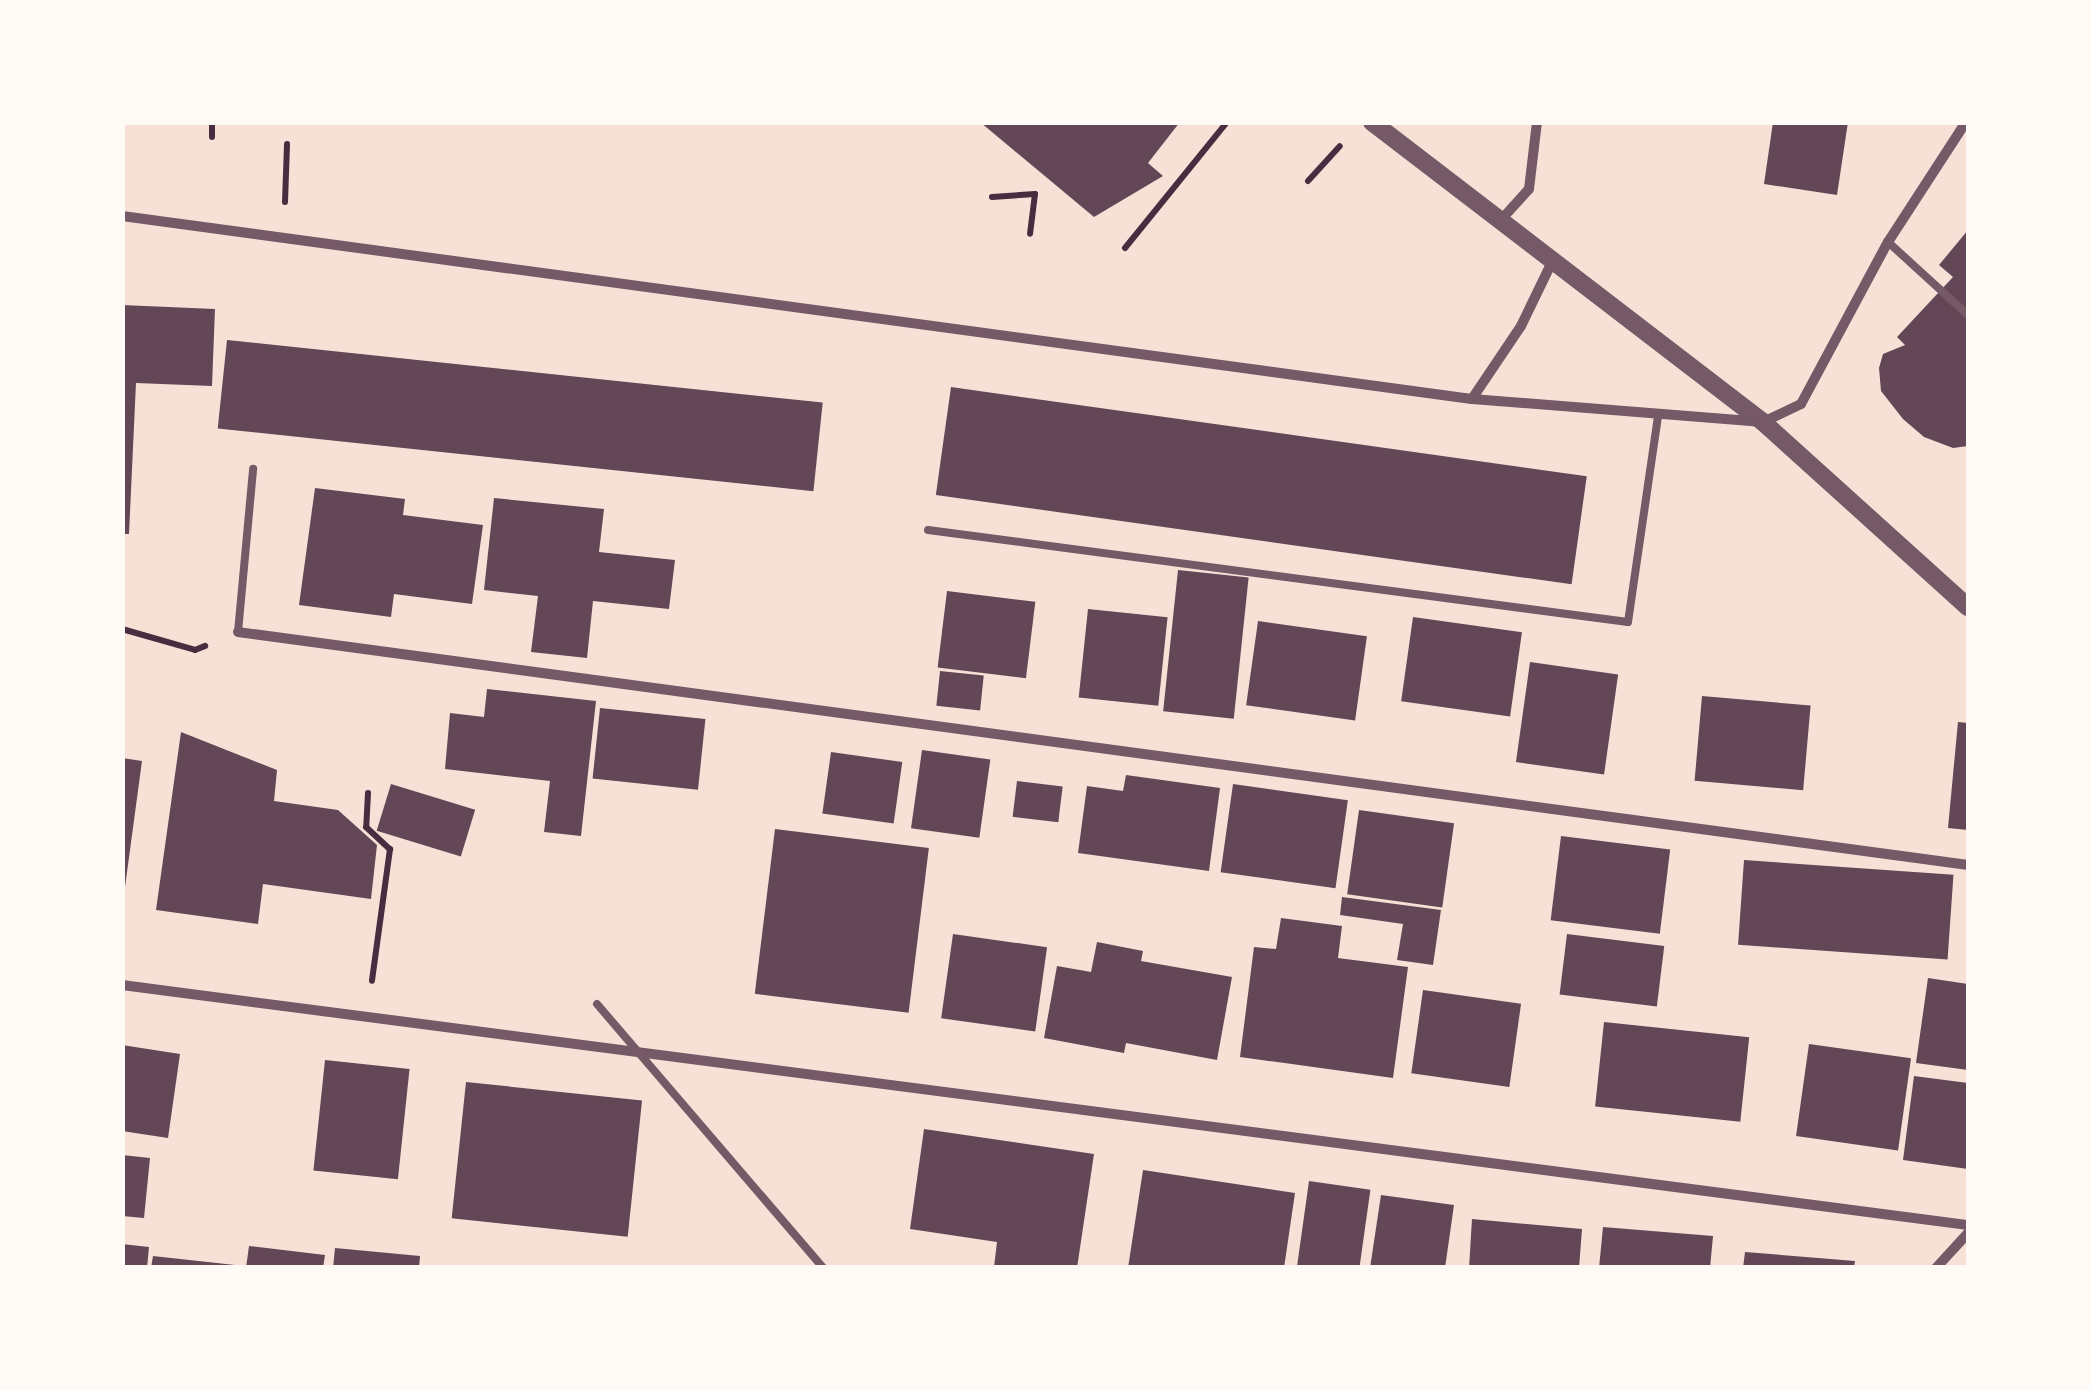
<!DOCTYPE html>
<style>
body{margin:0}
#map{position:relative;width:2091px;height:1390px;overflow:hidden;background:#f7e1d7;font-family:"Golos Text",sans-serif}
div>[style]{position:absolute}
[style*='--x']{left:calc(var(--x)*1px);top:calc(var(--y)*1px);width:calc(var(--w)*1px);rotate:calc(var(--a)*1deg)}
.building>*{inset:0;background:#644757;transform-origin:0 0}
.path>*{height:6px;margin:-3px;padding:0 3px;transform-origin:3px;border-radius:3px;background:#4a2c40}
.service>*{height:8px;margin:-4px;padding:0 4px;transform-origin:4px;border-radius:4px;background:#755966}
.minor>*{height:10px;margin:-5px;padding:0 5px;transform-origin:5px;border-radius:5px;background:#755966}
.tertiary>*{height:18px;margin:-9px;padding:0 9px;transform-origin:9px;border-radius:9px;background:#755966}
span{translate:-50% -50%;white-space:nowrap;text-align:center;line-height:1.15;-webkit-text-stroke:10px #fffaf5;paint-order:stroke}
.frame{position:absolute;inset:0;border:125px solid #fffaf5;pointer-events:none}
</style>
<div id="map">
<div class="building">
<i style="clip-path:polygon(980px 122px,1180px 122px,1148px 163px,1163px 176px,1094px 217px)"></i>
<i style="clip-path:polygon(1773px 122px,1848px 122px,1837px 195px,1764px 184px)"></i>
<i style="clip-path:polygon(1968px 230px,1968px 446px,1953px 448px,1924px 437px,1903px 419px,1881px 391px,1879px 368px,1883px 354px,1905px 345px,1897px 337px,1953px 277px,1939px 265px)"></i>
<i style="clip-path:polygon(122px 305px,215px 309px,212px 386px,136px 383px,129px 534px,122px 534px)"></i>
<i style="left:227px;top:340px;width:599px;height:89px;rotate:6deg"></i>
<i style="left:951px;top:387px;width:642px;height:109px;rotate:8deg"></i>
<i style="clip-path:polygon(315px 488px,405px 499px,403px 515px,483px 525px,472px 604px,394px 594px,391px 617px,299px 605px)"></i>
<i style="clip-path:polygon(494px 498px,604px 509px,599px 552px,675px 560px,669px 609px,593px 601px,587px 658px,531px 652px,538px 596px,484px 590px)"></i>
<i style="left:1178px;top:570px;width:71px;height:142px;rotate:6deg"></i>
<i style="left:947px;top:591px;width:89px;height:77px;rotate:7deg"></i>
<i style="left:1088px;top:609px;width:80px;height:89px;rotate:6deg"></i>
<i style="left:1413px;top:617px;width:110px;height:85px;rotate:8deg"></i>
<i style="left:1258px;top:621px;width:110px;height:85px;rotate:8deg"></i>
<i style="left:1530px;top:662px;width:89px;height:101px;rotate:8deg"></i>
<i style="left:940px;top:671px;width:44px;height:35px;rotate:6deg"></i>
<i style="clip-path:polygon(487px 689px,596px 701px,581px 836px,544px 832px,550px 781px,445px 769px,450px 713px,484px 717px)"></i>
<i style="left:1702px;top:696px;width:109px;height:85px;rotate:5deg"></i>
<i style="left:600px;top:708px;width:106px;height:71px;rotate:6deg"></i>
<i style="clip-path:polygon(1958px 722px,1968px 723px,1968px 830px,1948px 828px)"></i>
<i style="clip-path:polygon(181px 732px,277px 770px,274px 801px,338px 810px,377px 845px,371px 899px,263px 884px,258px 924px,156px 910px)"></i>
<i style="left:922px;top:750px;width:69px;height:79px;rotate:8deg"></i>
<i style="left:831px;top:752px;width:72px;height:62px;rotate:8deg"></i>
<i style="clip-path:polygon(122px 758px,142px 761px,125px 887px,122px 887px)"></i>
<i style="clip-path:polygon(1126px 775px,1220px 788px,1209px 871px,1078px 853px,1087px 786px,1123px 791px)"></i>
<i style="left:1017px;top:781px;width:46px;height:36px;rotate:7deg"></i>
<i style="left:391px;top:784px;width:88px;height:49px;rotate:17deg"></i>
<i style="left:1233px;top:784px;width:116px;height:89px;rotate:8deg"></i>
<i style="left:1359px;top:810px;width:96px;height:85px;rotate:8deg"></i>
<i style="left:775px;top:829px;width:155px;height:166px;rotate:7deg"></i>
<i style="left:1561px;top:836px;width:110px;height:85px;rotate:7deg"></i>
<i style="left:1744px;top:860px;width:210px;height:85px;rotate:4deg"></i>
<i style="clip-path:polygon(1342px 897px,1441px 910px,1433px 965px,1397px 960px,1403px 924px,1340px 915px)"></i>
<i style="clip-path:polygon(1281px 918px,1342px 926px,1338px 958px,1408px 967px,1393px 1078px,1240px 1057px,1254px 947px,1276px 949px)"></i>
<i style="left:953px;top:934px;width:95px;height:85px;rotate:8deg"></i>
<i style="left:1567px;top:934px;width:98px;height:61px;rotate:7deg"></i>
<i style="clip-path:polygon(1097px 942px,1143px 951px,1141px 961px,1232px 977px,1217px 1060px,1126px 1043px,1124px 1053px,1044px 1038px,1057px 966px,1091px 972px)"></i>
<i style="clip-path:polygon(1928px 978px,1968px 984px,1968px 1070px,1916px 1063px)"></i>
<i style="left:1423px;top:990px;width:99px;height:84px;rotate:8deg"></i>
<i style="left:1604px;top:1022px;width:146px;height:85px;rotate:6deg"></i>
<i style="left:1809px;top:1044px;width:103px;height:93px;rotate:8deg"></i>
<i style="clip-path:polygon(122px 1045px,180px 1054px,168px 1138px,122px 1131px)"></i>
<i style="left:325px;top:1060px;width:85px;height:111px;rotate:6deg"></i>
<i style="clip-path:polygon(1914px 1076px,1968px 1083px,1968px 1169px,1903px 1160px)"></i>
<i style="left:466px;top:1082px;width:177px;height:137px;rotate:6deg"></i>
<i style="clip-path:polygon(924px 1129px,1094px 1154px,1077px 1268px,994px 1267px,997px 1242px,910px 1229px)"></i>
<i style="clip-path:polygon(122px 1155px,150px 1158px,144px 1218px,122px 1216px)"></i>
<i style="clip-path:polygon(1143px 1170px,1295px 1193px,1284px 1268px,1128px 1268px)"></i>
<i style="left:1309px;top:1181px;width:62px;height:88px;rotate:8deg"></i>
<i style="clip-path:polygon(1381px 1195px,1454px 1205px,1445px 1268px,1370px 1268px)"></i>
<i style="clip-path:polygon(1472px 1219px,1582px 1229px,1579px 1268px,1469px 1268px)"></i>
<i style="clip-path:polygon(1603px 1227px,1713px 1236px,1710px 1268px,1599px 1268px)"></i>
<i style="clip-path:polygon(122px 1244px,149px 1247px,147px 1268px,122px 1268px)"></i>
<i style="clip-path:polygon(249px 1246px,325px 1255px,323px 1268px,246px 1268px)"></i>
<i style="clip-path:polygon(335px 1248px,420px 1256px,419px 1268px,333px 1268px)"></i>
<i style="clip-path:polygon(1745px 1252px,1855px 1261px,1854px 1268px,1743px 1268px)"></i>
<i style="clip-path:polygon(153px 1256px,235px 1265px,235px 1268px,151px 1268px)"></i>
</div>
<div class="path">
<i style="--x:212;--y:137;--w:15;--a:-90"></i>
<i style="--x:1308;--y:181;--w:47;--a:-47.6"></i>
<i style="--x:992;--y:197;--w:43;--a:-4"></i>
<i style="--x:1035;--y:194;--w:40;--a:97.1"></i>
<i style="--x:285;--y:202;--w:58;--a:-88"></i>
<i style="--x:1125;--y:248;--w:162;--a:-51"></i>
<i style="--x:122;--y:629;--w:76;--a:16"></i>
<i style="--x:195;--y:650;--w:11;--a:-22"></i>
<i style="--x:368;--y:793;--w:34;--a:93"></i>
<i style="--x:366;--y:827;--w:33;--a:43"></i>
<i style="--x:390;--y:849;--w:133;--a:97.8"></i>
</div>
<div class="service">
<i style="--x:1888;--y:242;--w:108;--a:42.4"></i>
<i style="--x:928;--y:530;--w:706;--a:7.49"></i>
<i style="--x:1628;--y:622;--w:208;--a:-81.7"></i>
<i style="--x:238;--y:632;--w:164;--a:-84.7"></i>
<i style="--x:597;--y:1004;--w:348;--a:49.4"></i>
</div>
<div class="minor">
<i style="--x:122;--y:216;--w:1362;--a:7.72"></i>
<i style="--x:1500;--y:221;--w:43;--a:-47.8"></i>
<i style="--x:1529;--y:189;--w:67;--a:-83.2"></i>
<i style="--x:1551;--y:264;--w:69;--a:115.8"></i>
<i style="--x:1521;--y:326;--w:88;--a:123.9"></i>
<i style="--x:1472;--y:399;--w:292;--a:4.5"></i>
<i style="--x:1763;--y:422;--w:42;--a:-25.3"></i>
<i style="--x:1801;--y:404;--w:184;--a:-61.8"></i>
<i style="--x:1888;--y:242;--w:143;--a:-57"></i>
<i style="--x:238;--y:632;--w:1746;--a:7.67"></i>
<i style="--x:122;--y:985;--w:1862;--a:7.41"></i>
<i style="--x:1936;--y:1268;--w:47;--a:-47.6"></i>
</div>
<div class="tertiary">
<i style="--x:1372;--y:122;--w:493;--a:37.5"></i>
<i style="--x:1763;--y:422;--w:276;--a:42.1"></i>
</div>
<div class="frame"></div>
</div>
